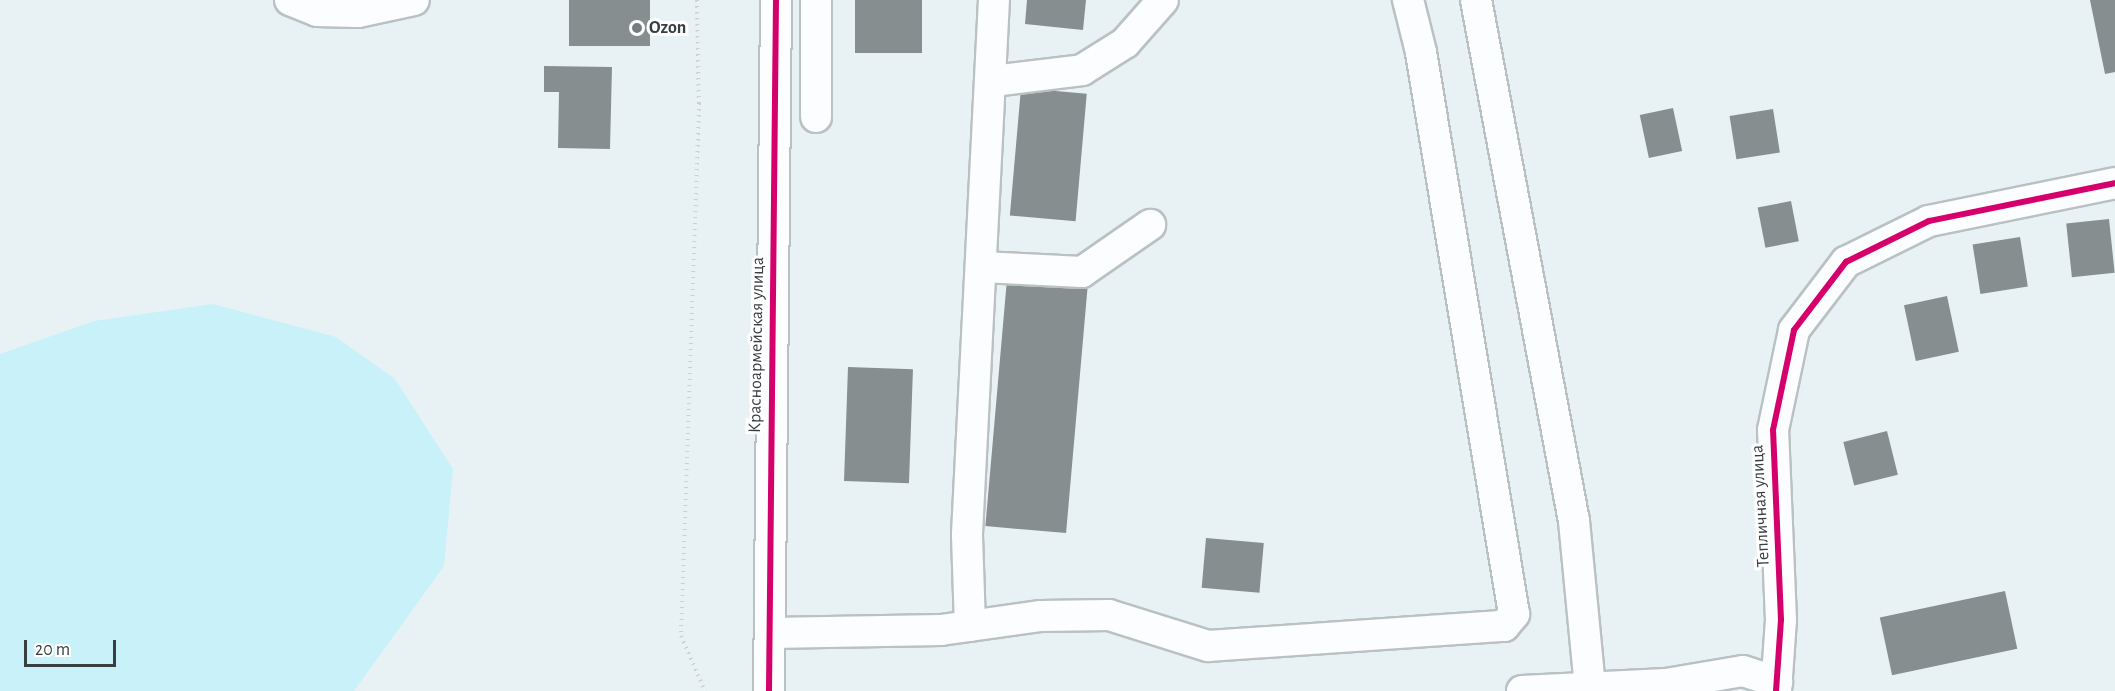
<!DOCTYPE html>
<meta charset="utf-8">
<style>
body{margin:0}
#map{position:relative;width:2115px;height:691px;overflow:hidden;background:#e8f2f5;font-family:"Alegreya Sans",sans-serif}
div>[style]{position:absolute}
[style*='--x']{left:calc(var(--x)*1px);top:calc(var(--y)*1px);width:calc(var(--w)*1px);rotate:calc(var(--a)*1deg)}
.green>*{inset:0;background:#c8f1f9}
.building>*{inset:0;background:#878e90;transform-origin:0 0}
.path>*{height:4px;margin-top:-2px;transform-origin:0;background:repeating-linear-gradient(90deg,#ced1d2 0 1.5px,transparent 0 6px)}
.roads{filter:drop-shadow(2px 0 #bac1c3) drop-shadow(-2px 0 #bac1c3) drop-shadow(0 2px #bac1c3) drop-shadow(0 -2px #bac1c3)}
.minor>*{height:30px;margin:-15px;padding:0 15px;transform-origin:15px;border-radius:15px;background:#fcfdfe}
.cycleway>*{height:6px;margin:-3px;padding:0 3px;transform-origin:3px;border-radius:3px;background:#d6006c}
.dots>*{width:16px;height:16px;translate:-50% -50%;box-sizing:border-box;border:3px solid #fff;border-radius:50%}
span{translate:-50% -50%;white-space:nowrap;text-align:center;line-height:1.15;-webkit-text-stroke:6px #fff;paint-order:stroke}
.poi-label{font-size:18px;color:#373f40;font-weight:700}
.left{translate:0 -50%;text-align:left}
.street-label{font-size:18px;color:#373f40}
.scale{position:absolute;left:24px;top:640px;width:92px;height:27px;box-sizing:border-box;border:3px solid #373f40;border-top:0;padding-left:8px;font-size:18px;line-height:21px;white-space:nowrap;color:#373f40;-webkit-text-stroke:4px #fff;paint-order:stroke}
</style>
<div id="map">
<div class="green">
<i style="clip-path:polygon(213px 304px,336px 337px,395px 379px,453px 469px,444px 566px,354px 691px,0 691px,0 354px,94px 321px)"></i>
</div>
<div class="building">
<i style="left:569px;top:0;width:81px;height:46px"></i>
<i style="left:855px;top:0;width:67px;height:53px"></i>
<i style="clip-path:polygon(1027px 0,1086px 0,1083px 30px,1025px 24px)"></i>
<i style="clip-path:polygon(2090px 0,2115px 0,2115px 72px,2105px 74px)"></i>
<i style="clip-path:polygon(544px 66px,612px 67px,610px 149px,558px 148px,559px 92px,544px 92px)"></i>
<i style="left:1021px;top:88px;width:66px;height:128px;rotate:5deg"></i>
<i style="left:1673px;top:108px;width:44px;height:34px;rotate:78deg"></i>
<i style="left:1773px;top:109px;width:44px;height:44px;rotate:81deg"></i>
<i style="left:1791px;top:201px;width:41px;height:34px;rotate:79deg"></i>
<i style="left:2109px;top:219px;width:54px;height:43px;rotate:84deg"></i>
<i style="left:2020px;top:237px;width:50px;height:48px;rotate:81deg"></i>
<i style="left:1007px;top:279px;width:81px;height:248px;rotate:5deg"></i>
<i style="left:1947px;top:296px;width:57px;height:44px;rotate:78deg"></i>
<i style="left:848px;top:367px;width:65px;height:114px;rotate:2deg"></i>
<i style="left:1887px;top:431px;width:45px;height:45px;rotate:76deg"></i>
<i style="left:1206px;top:538px;width:58px;height:50px;rotate:5deg"></i>
<i style="left:2005px;top:591px;width:59px;height:128px;rotate:78deg"></i>
</div>
<div class="path">
<i style="--x:697;--y:0;--w:103;--a:88.9"></i>
<i style="--x:699;--y:103;--w:533;--a:91.93"></i>
<i style="--x:681;--y:636;--w:60;--a:66.4"></i>
</div>
<div class="roads">
<div class="minor">
<i style="--x:290;--y:0;--w:29;--a:22"></i>
<i style="--x:317;--y:11;--w:41;--a:1.4"></i>
<i style="--x:358;--y:12;--w:57;--a:-12.1"></i>
<i style="--x:816;--y:0;--w:117;--a:90"></i>
<i style="--x:1476;--y:0;--w:530;--a:79.35"></i>
<i style="--x:1574;--y:521;--w:168;--a:84.5"></i>
<i style="--x:993;--y:81;--w:90;--a:-7"></i>
<i style="--x:1082;--y:70;--w:51;--a:-32.1"></i>
<i style="--x:1125;--y:43;--w:57;--a:-48.5"></i>
<i style="--x:982;--y:267;--w:100;--a:2.9"></i>
<i style="--x:1082;--y:272;--w:83;--a:-34.7"></i>
<i style="--x:970;--y:626;--w:92;--a:-91.9"></i>
<i style="--x:967;--y:534;--w:535;--a:-87.11"></i>
<i style="--x:770;--y:633;--w:171;--a:-1"></i>
<i style="--x:941;--y:630;--w:101;--a:-8"></i>
<i style="--x:1041;--y:616;--w:68;--a:-0.8"></i>
<i style="--x:1109;--y:615;--w:104;--a:17.4"></i>
<i style="--x:1208;--y:646;--w:297;--a:-3.9"></i>
<i style="--x:1504;--y:626;--w:16;--a:-50"></i>
<i style="--x:1514;--y:614;--w:570;--a:-99.4"></i>
<i style="--x:1421;--y:52;--w:54;--a:-104"></i>
<i style="--x:769;--y:691;--w:691;--a:-89.42"></i>
<i style="--x:1522;--y:691;--w:144;--a:-2.8"></i>
<i style="--x:1666;--y:684;--w:78;--a:-9.6"></i>
<i style="--x:1743;--y:671;--w:36;--a:18"></i>
<i style="--x:1776;--y:691;--w:71;--a:-86"></i>
<i style="--x:1781;--y:620;--w:190;--a:-92.4"></i>
<i style="--x:1773;--y:430;--w:102;--a:-78.1"></i>
<i style="--x:1794;--y:330;--w:86;--a:-52.6"></i>
<i style="--x:1846;--y:262;--w:93;--a:-26.3"></i>
<i style="--x:1929;--y:221;--w:190;--a:-11.5"></i>
</div>
</div>
<div class="cycleway">
<i style="--x:769;--y:691;--w:691;--a:-89.42"></i>
<i style="--x:1776;--y:691;--w:71;--a:-86"></i>
<i style="--x:1781;--y:620;--w:190;--a:-92.4"></i>
<i style="--x:1773;--y:430;--w:102;--a:-78.1"></i>
<i style="--x:1794;--y:330;--w:86;--a:-52.6"></i>
<i style="--x:1846;--y:262;--w:93;--a:-26.3"></i>
<i style="--x:1929;--y:221;--w:190;--a:-11.5"></i>
</div>
<div class="dots">
<i style="left:637px;top:28px;background:#757e7f"></i>
</div>
<div class="poi-label">
<span class="left" style="left:649px;top:28px">Ozon</span>
</div>
<div class="street-label">
<span style="left:757px;top:345px;rotate:-89deg">Красноармейская улица</span>
<span style="left:1761px;top:506px;rotate:-93deg">Тепличная улица</span>
</div>
<div class="scale">20 m</div>
</div>
